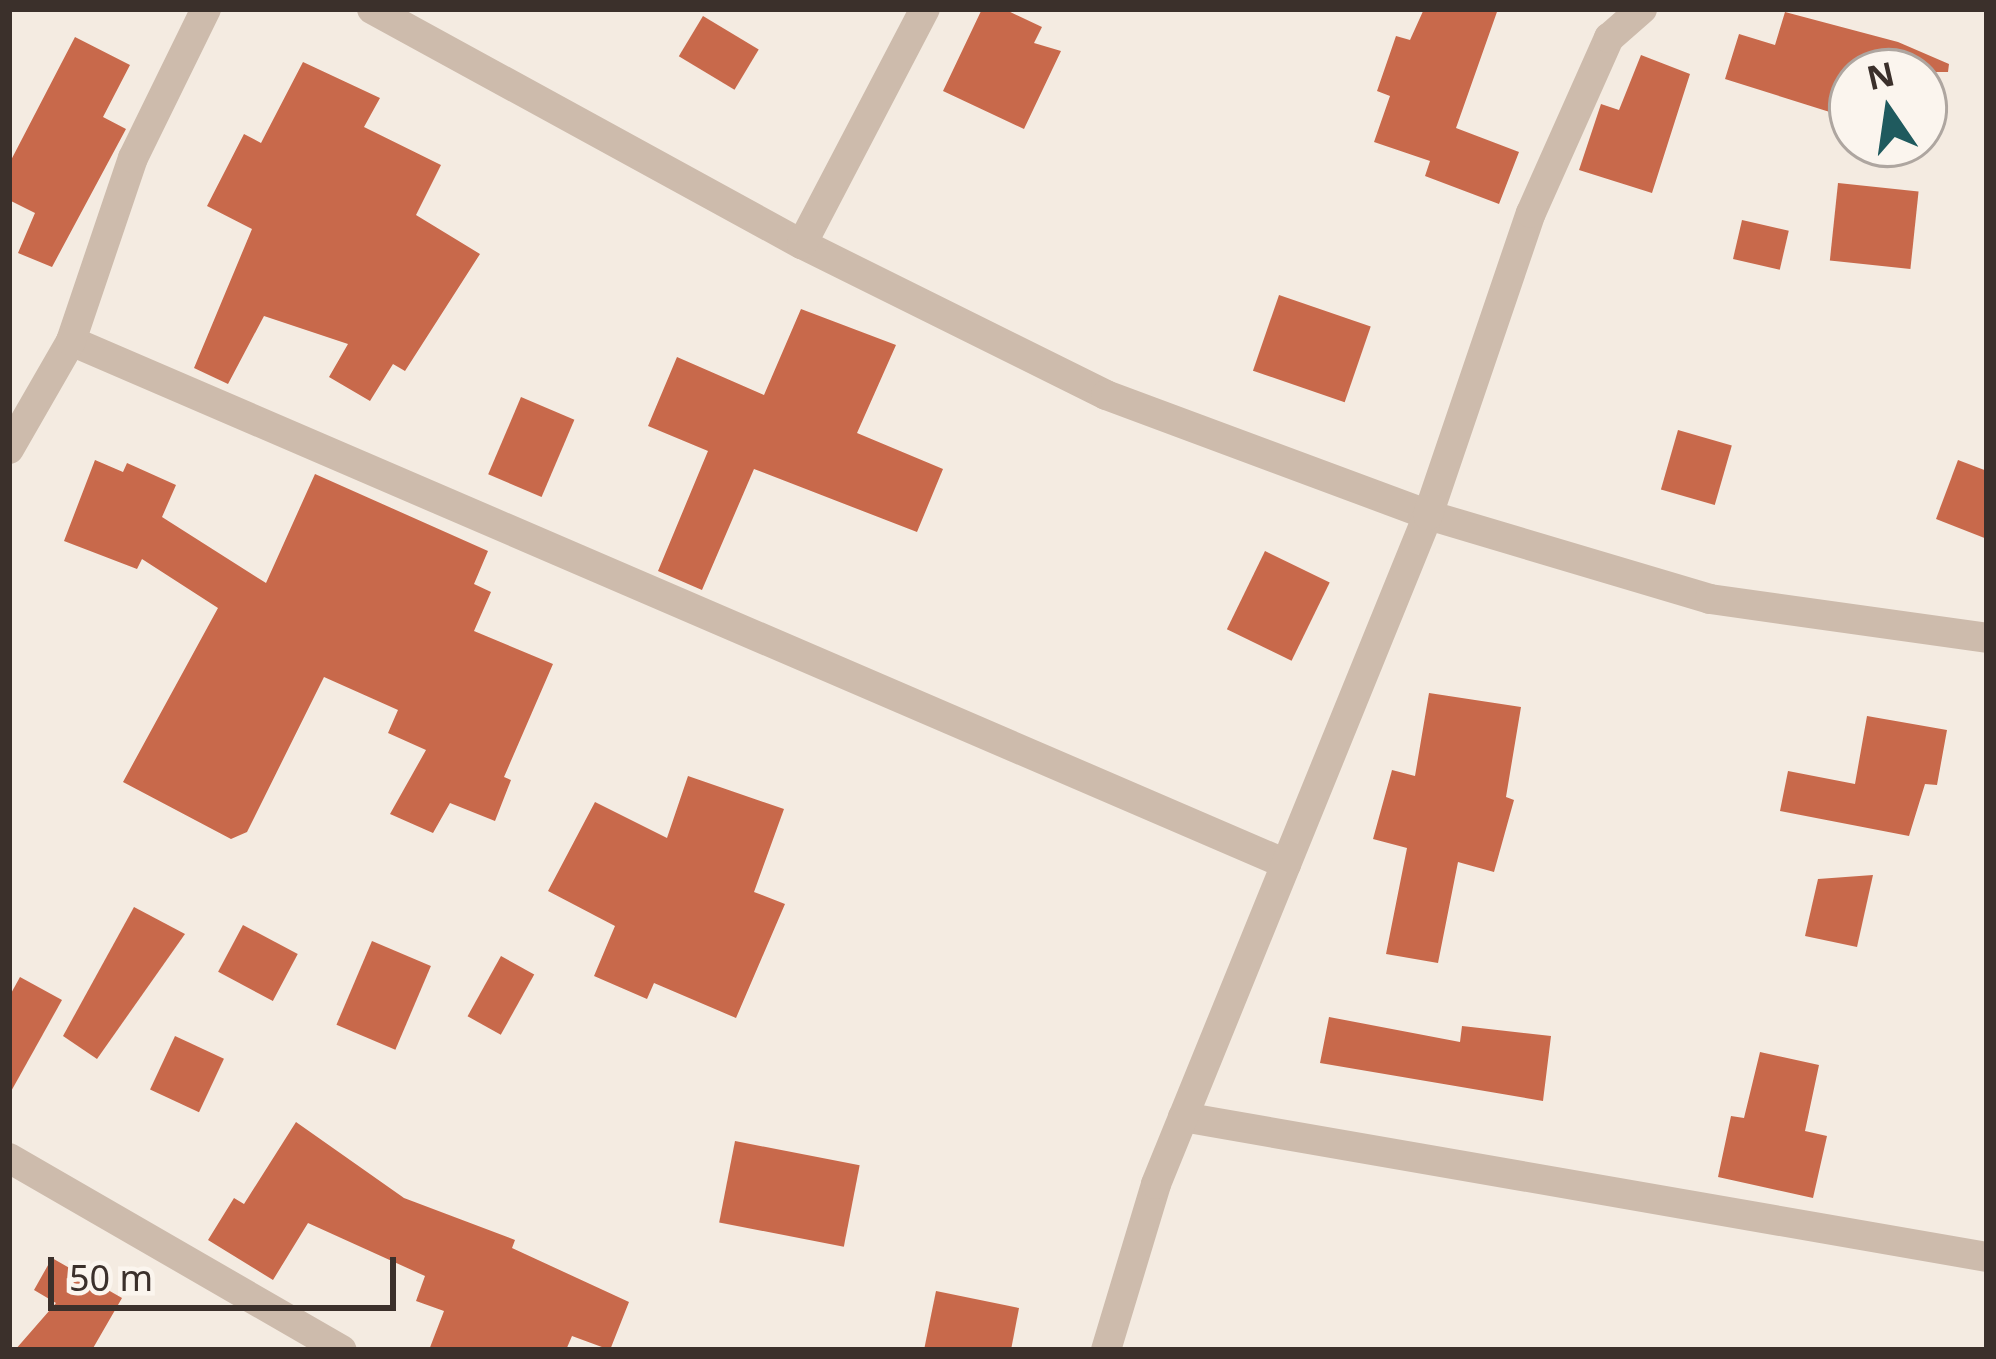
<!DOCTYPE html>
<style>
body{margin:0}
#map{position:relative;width:1996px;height:1359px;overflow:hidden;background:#f4ebe1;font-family:"Noto Sans",sans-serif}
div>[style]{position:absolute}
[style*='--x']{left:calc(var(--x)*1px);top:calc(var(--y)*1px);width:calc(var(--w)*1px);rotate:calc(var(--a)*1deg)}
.building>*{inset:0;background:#c8694b;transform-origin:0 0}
.street>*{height:30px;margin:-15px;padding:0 15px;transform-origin:15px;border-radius:15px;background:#cdbbac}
span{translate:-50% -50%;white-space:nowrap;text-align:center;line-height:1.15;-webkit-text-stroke:10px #fbf5ee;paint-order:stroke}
.frame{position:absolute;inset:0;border:12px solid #3b302b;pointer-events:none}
.north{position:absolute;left:1828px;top:48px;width:120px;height:120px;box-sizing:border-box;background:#fbf5ee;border:3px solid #aea6a0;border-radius:50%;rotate:347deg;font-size:33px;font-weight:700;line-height:48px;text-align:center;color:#3b302b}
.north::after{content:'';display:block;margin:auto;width:42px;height:54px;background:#1f5a5e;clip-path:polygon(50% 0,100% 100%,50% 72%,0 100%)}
.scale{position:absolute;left:48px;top:1257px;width:348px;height:54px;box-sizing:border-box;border:6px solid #3b302b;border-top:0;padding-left:15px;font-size:36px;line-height:42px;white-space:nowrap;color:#3b302b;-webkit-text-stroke:9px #fbf5ee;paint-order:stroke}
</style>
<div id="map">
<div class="building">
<i style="clip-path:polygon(982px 9px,1004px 9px,1042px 27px,1034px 43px,1061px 51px,1024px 129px,943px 91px)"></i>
<i style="clip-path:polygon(1424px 9px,1498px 9px,1456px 128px,1519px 152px,1499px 204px,1425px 176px,1430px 161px,1374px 142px,1390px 96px,1377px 91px,1396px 36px,1410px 40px)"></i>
<i style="clip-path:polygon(1785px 12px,1898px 42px,1949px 64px,1948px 72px,1852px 72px,1852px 119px,1725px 79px,1739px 34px,1775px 45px)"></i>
<i style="left:703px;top:16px;width:65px;height:47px;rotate:31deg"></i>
<i style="clip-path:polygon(75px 37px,130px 65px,103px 117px,126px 129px,52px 267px,18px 253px,35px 213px,9px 200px,9px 164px)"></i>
<i style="clip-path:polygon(1641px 55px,1690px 74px,1652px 193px,1579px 170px,1601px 104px,1619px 110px)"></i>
<i style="clip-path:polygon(303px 62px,380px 98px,364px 127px,441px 165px,416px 215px,480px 254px,405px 371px,393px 364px,370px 401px,329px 377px,348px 344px,264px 316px,228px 384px,194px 368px,252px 229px,207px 206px,244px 134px,261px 143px)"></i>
<i style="left:1838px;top:183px;width:81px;height:78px;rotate:6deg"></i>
<i style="left:1742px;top:220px;width:48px;height:40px;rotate:13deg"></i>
<i style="left:1279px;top:295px;width:97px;height:80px;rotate:19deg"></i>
<i style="clip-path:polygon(801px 309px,896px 345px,857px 433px,943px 469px,917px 532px,754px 469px,702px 590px,658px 571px,708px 451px,648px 426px,677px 357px,764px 395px)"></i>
<i style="left:521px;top:397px;width:58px;height:84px;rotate:23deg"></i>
<i style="left:1678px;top:430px;width:56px;height:62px;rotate:16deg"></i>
<i style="clip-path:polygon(95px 460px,123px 472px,127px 463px,176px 485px,162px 517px,266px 583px,315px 474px,488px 551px,474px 584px,491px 592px,474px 631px,553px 664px,504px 777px,511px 780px,495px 821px,450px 803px,433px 833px,390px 814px,426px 750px,388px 733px,398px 710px,324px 677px,247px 832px,231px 839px,123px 782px,218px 608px,142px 559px,137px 569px,64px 541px)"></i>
<i style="clip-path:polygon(1958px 460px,1987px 471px,1987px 539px,1936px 519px)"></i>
<i style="left:1265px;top:551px;width:72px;height:87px;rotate:26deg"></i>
<i style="clip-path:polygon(1429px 693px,1521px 707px,1506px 797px,1514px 800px,1494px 872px,1458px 862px,1438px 963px,1386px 954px,1407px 848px,1373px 839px,1392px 770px,1415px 776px)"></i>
<i style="clip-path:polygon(1867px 716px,1947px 730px,1937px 785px,1925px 784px,1909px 836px,1780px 811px,1788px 771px,1855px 784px)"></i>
<i style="clip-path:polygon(688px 776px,784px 809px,754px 892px,785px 904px,736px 1018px,654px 983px,647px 999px,594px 976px,615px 926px,548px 891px,595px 802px,667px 838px)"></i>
<i style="clip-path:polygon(1873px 875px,1857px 947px,1805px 936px,1818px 879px)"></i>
<i style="clip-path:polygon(134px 907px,185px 934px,97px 1059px,63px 1036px)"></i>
<i style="left:243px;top:925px;width:62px;height:53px;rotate:28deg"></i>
<i style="left:372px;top:941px;width:64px;height:91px;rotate:23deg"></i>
<i style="left:501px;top:956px;width:38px;height:69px;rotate:29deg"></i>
<i style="clip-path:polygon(20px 977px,62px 1000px,9px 1095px,9px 997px)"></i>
<i style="clip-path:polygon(1329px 1017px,1460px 1042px,1462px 1026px,1551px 1036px,1543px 1101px,1320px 1063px)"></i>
<i style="left:175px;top:1036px;width:54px;height:59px;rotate:25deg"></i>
<i style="clip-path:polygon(1760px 1052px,1819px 1065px,1805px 1131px,1827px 1136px,1813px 1198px,1718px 1177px,1731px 1116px,1744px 1118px)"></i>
<i style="clip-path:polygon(296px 1122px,404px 1198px,515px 1240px,512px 1248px,629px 1302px,610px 1350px,572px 1336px,566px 1350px,429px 1350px,444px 1311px,416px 1301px,425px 1276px,308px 1223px,273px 1280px,208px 1240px,234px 1198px,244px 1204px)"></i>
<i style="left:735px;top:1141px;width:127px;height:83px;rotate:11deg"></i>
<i style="clip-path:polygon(52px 1258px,122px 1298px,92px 1350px,15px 1350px,56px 1303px,34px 1290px)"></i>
<i style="clip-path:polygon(936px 1291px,1019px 1308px,1011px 1350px,924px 1350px)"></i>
</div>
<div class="street">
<i style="--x:372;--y:9;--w:490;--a:28.7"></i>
<i style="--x:802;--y:244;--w:339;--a:26.4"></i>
<i style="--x:1106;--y:395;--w:344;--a:20.4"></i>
<i style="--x:1428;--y:515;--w:294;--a:16.6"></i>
<i style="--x:1710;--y:599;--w:280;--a:8"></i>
<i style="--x:802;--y:244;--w:265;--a:-62.4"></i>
<i style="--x:71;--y:341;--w:1323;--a:23.29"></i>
<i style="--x:9;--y:449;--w:125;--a:-60.1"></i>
<i style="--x:71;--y:341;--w:193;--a:-71.3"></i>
<i style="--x:133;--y:158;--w:166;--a:-63.9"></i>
<i style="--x:1183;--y:1117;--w:816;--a:9.88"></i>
<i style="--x:9;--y:1158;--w:384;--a:30"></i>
<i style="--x:1106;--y:1350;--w:173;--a:-73.2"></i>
<i style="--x:1156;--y:1184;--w:722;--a:-67.87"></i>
<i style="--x:1428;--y:515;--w:319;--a:-71.2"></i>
<i style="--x:1531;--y:213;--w:192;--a:-66"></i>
<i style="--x:1609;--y:38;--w:44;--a:-41.3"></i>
</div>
<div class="frame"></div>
<div class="north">N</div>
<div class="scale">50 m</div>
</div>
